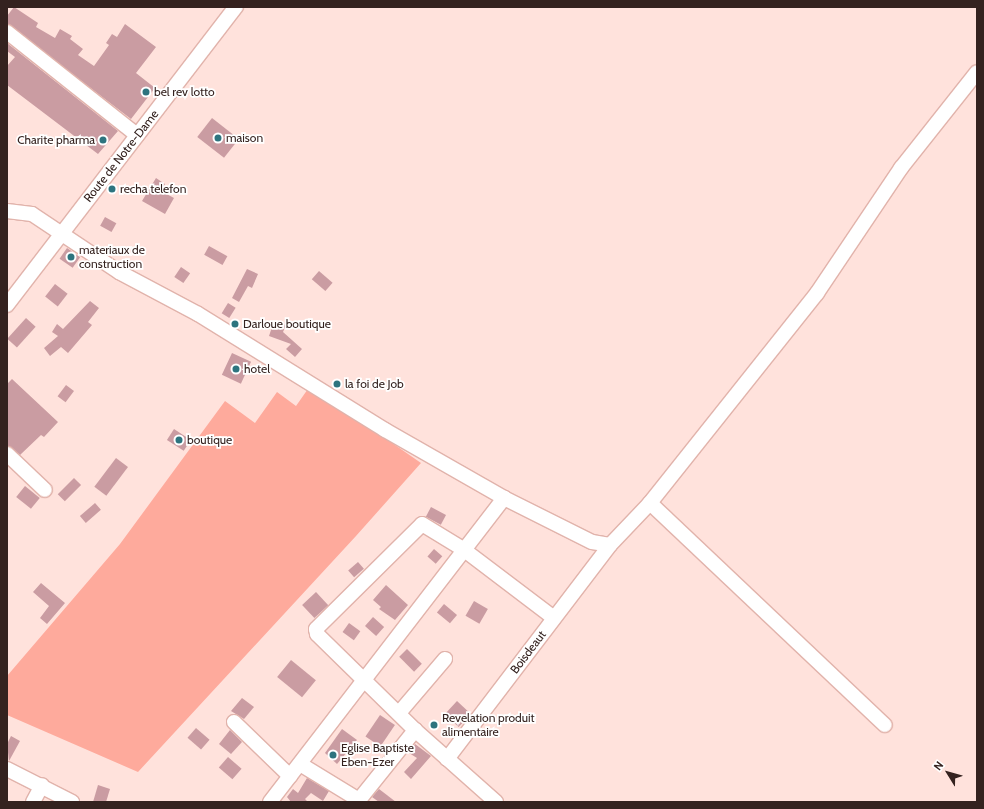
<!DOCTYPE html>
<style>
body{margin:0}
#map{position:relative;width:984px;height:809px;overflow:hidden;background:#ffe2dc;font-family:Cabin,sans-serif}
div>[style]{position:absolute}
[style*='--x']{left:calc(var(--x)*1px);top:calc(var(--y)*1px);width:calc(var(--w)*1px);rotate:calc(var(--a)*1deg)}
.green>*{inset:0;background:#feaa9c}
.building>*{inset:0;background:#ca9ca2;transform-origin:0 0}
.roads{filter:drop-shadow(1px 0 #e1b3ab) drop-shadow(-1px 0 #e1b3ab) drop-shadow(0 1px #e1b3ab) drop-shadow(0 -1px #e1b3ab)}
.minor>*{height:14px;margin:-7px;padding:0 7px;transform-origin:7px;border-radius:7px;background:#fff}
.dots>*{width:11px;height:11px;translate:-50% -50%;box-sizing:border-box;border:2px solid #fff;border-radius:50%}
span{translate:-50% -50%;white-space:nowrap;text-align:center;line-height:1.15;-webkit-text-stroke:3.5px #fff;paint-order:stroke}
.poi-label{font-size:12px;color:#34221f}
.left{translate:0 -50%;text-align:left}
.right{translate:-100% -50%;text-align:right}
.street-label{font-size:12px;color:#34221f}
.frame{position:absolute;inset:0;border:8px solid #34221f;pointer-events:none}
.north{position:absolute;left:928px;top:753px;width:40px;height:40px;-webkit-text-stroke:3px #fff;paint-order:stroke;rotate:307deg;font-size:11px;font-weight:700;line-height:16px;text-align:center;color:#34221f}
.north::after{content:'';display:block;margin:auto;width:14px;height:18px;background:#34221f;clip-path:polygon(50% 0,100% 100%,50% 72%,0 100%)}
</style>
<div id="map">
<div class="green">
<i style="clip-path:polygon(310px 386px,421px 463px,356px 536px,138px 772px,7px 715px,7px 676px,120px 544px,225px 401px,255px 423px,277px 392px,296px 406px)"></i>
</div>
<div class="building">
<i style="clip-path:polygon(14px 7px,38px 23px,36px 27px,55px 38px,60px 29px,72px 36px,70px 39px,83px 49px,78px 55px,94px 66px,109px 45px,106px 43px,112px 34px,117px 37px,125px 24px,156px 47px,136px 73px,155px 88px,131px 119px,7px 24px,7px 16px)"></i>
<i style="clip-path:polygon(7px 43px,118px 131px,98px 154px,7px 85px,7px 66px,15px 57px,7px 51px)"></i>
<i style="left:212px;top:118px;width:34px;height:24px;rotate:38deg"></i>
<i style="clip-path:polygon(156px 178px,165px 184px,161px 191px,174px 198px,165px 214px,142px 201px)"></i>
<i style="left:105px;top:217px;width:13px;height:10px;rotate:29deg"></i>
<i style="left:209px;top:246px;width:21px;height:10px;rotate:29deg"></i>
<i style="left:67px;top:248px;width:16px;height:13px;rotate:35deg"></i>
<i style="left:181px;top:267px;width:11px;height:12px;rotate:34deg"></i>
<i style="clip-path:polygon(247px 269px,258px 274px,252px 288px,248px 286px,239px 302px,232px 298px)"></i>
<i style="left:319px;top:271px;width:18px;height:11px;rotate:41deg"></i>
<i style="left:55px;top:284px;width:16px;height:16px;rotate:38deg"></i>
<i style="clip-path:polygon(90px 301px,99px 308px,88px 322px,92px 325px,68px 353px,61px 347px,50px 356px,44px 348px,58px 336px,52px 332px,57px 324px,63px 329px)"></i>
<i style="left:228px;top:303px;width:9px;height:12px;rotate:32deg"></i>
<i style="left:26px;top:318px;width:13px;height:28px;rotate:42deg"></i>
<i style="clip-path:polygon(274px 321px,286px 325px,283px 332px,302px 349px,295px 357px,286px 349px,291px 344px,269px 336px)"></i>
<i style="left:232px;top:353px;width:21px;height:24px;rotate:25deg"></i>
<i style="clip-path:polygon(12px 379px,58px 422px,44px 437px,41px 435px,20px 455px,7px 446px,7px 384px)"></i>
<i style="left:66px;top:385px;width:10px;height:14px;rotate:37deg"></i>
<i style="left:174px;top:429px;width:20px;height:13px;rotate:33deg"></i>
<i style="left:116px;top:458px;width:15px;height:36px;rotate:37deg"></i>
<i style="left:74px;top:478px;width:10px;height:23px;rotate:45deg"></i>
<i style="left:25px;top:486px;width:19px;height:14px;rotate:39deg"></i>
<i style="left:95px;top:503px;width:9px;height:20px;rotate:49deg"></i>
<i style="left:431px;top:507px;width:17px;height:11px;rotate:28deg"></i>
<i style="left:434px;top:549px;width:11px;height:10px;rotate:41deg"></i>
<i style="left:358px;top:562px;width:9px;height:13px;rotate:49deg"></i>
<i style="clip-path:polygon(41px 583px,65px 603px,47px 624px,40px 618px,49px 606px,33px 592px)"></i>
<i style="clip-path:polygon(386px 585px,408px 605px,395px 620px,379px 609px,381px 607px,373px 600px)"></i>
<i style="left:316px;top:592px;width:18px;height:19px;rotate:47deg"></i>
<i style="left:474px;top:601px;width:16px;height:17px;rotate:30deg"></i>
<i style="left:444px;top:604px;width:17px;height:11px;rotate:40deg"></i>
<i style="left:373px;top:617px;width:15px;height:12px;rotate:42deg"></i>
<i style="left:349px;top:623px;width:14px;height:11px;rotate:36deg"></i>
<i style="left:407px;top:649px;width:21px;height:11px;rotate:45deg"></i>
<i style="left:291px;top:660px;width:32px;height:22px;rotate:39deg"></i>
<i style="clip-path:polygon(242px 698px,254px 707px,244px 719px,231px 711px)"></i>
<i style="left:457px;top:701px;width:19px;height:18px;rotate:43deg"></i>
<i style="left:380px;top:715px;width:18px;height:26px;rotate:34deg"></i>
<i style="left:196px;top:728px;width:18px;height:13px;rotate:41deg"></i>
<i style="clip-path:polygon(342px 729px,357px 740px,337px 764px,325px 753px)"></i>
<i style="clip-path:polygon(230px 730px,242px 742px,231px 754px,219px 744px)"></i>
<i style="clip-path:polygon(11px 736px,20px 741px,9px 761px,7px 744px)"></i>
<i style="clip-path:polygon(415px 744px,431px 756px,411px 779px,404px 772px,417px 758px,409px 753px)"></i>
<i style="left:228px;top:757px;width:18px;height:14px;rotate:41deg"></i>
<i style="clip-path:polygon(307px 778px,329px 791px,323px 801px,311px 793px,305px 799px,308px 802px,291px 802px,287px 797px,293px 789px,298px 793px)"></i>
<i style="clip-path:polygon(98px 785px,110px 789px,106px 802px,93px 802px)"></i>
<i style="clip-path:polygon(379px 789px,396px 802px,379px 802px,372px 797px)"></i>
</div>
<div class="roads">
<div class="minor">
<i style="--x:7;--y:32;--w:166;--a:38.4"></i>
<i style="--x:7;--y:211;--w:25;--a:7"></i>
<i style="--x:32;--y:214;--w:105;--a:33.7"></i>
<i style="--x:119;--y:272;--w:89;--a:28"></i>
<i style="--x:198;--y:314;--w:220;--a:31.8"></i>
<i style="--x:385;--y:430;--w:137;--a:29.7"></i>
<i style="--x:504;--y:498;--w:98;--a:26.6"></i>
<i style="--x:592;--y:542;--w:18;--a:9"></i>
<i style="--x:7;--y:305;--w:376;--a:-52.5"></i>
<i style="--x:7;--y:454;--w:52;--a:43.5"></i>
<i style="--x:650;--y:503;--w:323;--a:43.4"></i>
<i style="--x:399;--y:713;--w:71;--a:-49.6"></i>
<i style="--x:234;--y:722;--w:78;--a:44"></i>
<i style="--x:447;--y:759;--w:269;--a:-52.7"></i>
<i style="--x:610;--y:545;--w:58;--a:-46.4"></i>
<i style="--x:650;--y:503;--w:268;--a:-51.5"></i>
<i style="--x:817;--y:293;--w:151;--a:-56.1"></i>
<i style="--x:901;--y:168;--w:122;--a:-51.6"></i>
<i style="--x:300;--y:764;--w:69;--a:31.4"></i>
<i style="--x:359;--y:800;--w:90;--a:-51.3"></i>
<i style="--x:7;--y:769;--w:73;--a:26.9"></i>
<i style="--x:33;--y:802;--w:19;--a:-62"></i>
<i style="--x:270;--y:802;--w:384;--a:-52.4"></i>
<i style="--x:496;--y:802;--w:108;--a:-138.4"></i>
<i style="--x:415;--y:730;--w:137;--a:-135.6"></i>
<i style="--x:317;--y:634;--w:5;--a:-101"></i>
<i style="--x:316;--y:629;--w:149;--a:-44.7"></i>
<i style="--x:422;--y:524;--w:48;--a:31.4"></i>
<i style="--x:463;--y:549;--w:114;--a:37.2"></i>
</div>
</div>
<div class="dots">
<i style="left:146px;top:92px;background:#2d747f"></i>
<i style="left:218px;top:138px;background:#2d747f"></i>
<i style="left:103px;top:140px;background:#2d747f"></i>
<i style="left:112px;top:189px;background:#2d747f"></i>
<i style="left:71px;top:257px;background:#2d747f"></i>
<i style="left:235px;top:324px;background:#2d747f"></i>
<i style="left:236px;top:369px;background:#2d747f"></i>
<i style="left:337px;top:384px;background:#2d747f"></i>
<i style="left:179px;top:440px;background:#2d747f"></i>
<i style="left:434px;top:725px;background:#2d747f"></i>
<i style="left:333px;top:755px;background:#2d747f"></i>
</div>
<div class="poi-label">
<span class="left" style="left:154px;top:92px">bel rev lotto</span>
<span class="left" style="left:226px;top:138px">maison</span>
<span class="right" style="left:95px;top:140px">Charite pharma</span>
<span class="left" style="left:120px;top:189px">recha telefon</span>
<span class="left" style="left:79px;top:257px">materiaux de<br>construction</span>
<span class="left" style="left:243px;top:324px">Darloue boutique</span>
<span class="left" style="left:244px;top:369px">hotel</span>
<span class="left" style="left:345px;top:384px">la foi de Job</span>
<span class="left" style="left:187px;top:440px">boutique</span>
<span class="left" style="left:442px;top:725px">Revelation produit<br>alimentaire</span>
<span class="left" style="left:341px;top:755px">Eglise Baptiste<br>Eben-Ezer</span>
</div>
<div class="street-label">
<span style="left:121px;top:156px;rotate:-52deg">Route de Notre-Dame</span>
<span style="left:528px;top:652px;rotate:-53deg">Boisdeaut</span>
</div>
<div class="frame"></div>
<div class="north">N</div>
</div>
